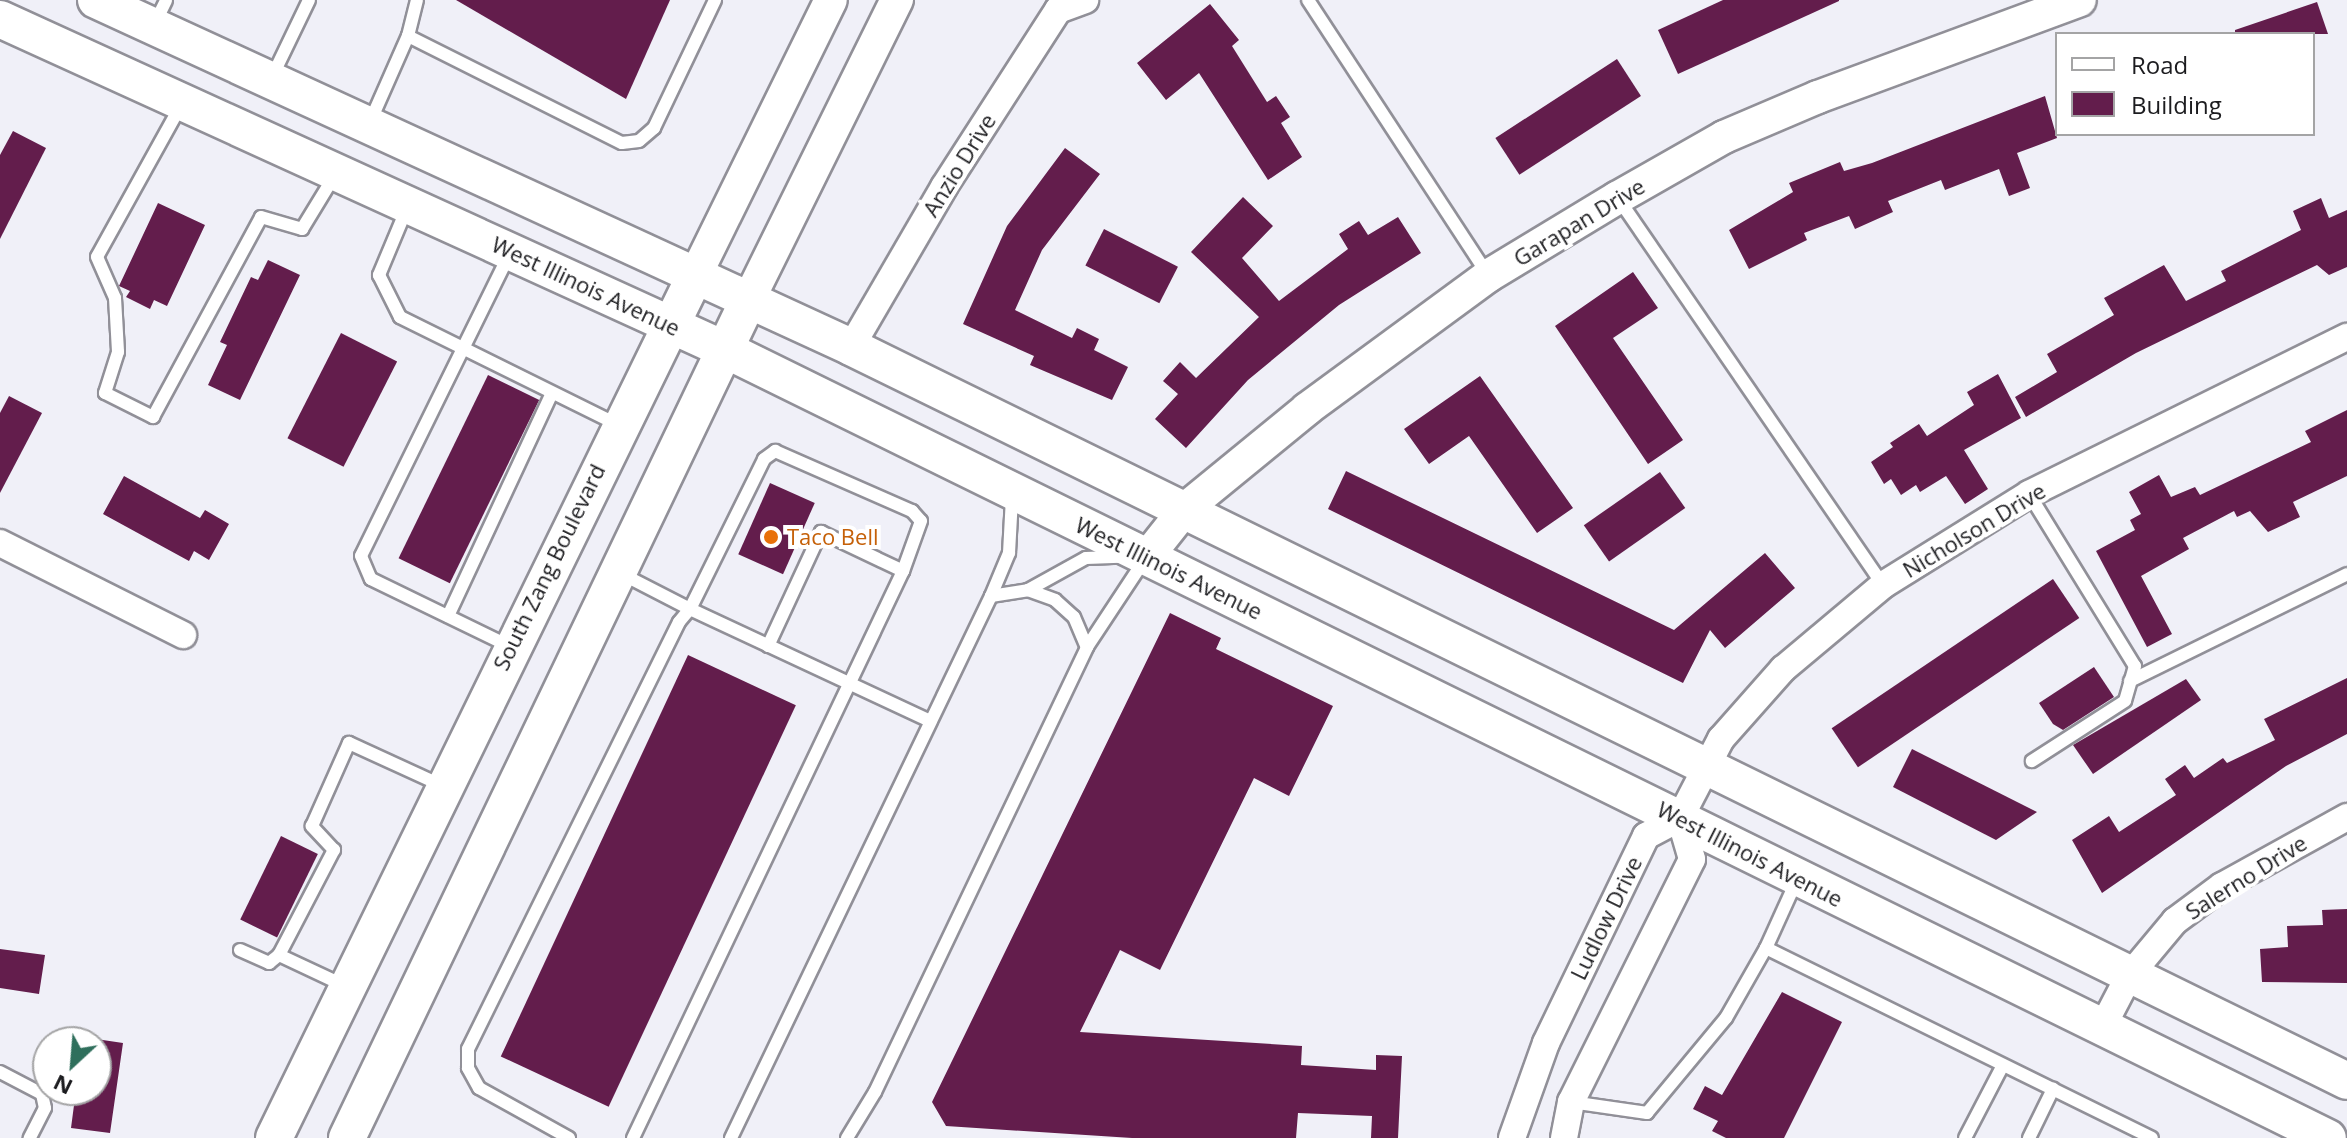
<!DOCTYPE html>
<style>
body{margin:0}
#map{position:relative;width:2347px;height:1138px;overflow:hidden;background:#f0f0f8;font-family:"Open Sans",sans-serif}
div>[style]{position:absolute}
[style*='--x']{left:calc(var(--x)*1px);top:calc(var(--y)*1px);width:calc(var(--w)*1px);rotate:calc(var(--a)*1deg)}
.building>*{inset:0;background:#631d4c;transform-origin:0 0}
.roads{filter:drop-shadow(2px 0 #919098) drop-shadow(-2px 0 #919098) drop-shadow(0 2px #919098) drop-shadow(0 -2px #919098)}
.service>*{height:12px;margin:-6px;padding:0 6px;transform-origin:6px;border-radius:6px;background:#fff}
.minor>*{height:26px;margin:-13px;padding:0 13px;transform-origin:13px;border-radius:13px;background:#fff}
.tertiary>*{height:32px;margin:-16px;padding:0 16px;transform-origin:16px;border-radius:16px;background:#fff}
.secondary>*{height:36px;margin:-18px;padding:0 18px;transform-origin:18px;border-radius:18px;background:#fff}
.dots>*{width:22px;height:22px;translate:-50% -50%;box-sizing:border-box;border:4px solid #fff;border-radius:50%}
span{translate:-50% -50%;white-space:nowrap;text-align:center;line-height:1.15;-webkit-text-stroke:8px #fff;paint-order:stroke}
.street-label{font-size:22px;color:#1c1c1f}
.food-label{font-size:22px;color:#c56008}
.left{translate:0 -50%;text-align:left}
.legend{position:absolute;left:2055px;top:32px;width:260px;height:104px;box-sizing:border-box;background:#fff;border:2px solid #a4a4a5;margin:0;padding:10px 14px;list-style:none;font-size:24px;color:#1c1c1f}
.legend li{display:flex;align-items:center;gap:16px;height:40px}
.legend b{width:40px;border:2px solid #a4a4a5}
.north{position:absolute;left:32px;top:1026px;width:80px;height:80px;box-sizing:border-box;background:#fff;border:2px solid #a4a4a5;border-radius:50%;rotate:206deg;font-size:22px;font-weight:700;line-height:32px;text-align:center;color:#1c1c1f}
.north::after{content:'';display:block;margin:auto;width:28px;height:36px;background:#2f6f5c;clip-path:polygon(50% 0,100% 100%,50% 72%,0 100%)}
</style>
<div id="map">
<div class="building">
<i style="clip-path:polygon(456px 0,670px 0,626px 99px)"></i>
<i style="clip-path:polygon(1723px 0,1839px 0,1839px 1px,1678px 74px,1658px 30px)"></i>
<i style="clip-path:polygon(2317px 2px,2328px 34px,2235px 34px,2235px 30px)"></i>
<i style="clip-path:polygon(1210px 4px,1239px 40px,1232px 46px,1267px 102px,1276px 96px,1290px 117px,1281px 123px,1302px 157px,1268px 180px,1199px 73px,1166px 100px,1137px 63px)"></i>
<i style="left:1617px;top:59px;width:44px;height:145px;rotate:57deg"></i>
<i style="clip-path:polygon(2045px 96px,2057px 138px,2017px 153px,2030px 188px,2009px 196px,1999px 169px,1945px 190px,1941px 180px,1888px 201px,1893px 212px,1855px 229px,1849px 216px,1804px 233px,1807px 240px,1749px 269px,1729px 230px,1793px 192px,1789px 183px,1840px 162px,1844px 171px,1872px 163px)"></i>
<i style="clip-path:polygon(13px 131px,46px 148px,0 239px,0 155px)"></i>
<i style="clip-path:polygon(1065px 148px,1100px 174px,1042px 250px,1015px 310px,1072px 338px,1077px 328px,1099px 339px,1094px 350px,1128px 367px,1112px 400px,1030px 365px,1034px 356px,963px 324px,1007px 226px)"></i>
<i style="clip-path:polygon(1243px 197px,1273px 226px,1242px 258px,1279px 301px,1348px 249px,1339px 234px,1359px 221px,1368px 235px,1398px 217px,1421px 253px,1339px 305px,1248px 380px,1186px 448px,1155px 419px,1178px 394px,1163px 381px,1180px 362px,1196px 378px,1259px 317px,1191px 252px)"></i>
<i style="clip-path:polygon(2321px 198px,2329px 218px,2347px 210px,2347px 267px,2329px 275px,2317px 265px,2136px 353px,2026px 417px,2015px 397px,2057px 372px,2047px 354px,2114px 315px,2104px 298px,2164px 265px,2186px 301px,2226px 281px,2221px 271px,2301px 230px,2293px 211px)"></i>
<i style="clip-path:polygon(158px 203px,205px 225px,167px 306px,154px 300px,150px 309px,126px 297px,130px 291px,119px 286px)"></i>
<i style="left:1104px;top:229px;width:83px;height:41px;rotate:27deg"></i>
<i style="clip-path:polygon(268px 260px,300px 275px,240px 400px,208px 385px,227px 345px,220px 342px,251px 277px,258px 280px)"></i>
<i style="clip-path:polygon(1633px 272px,1658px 308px,1613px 338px,1683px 440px,1648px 464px,1555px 326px)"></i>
<i style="left:341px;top:333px;width:63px;height:118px;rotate:27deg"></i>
<i style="clip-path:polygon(1998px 374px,2021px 418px,1964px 450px,1988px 489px,1965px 504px,1946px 476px,1920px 492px,1916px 485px,1901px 495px,1891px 479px,1884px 484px,1871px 462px,1893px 447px,1890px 443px,1919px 424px,1927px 436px,1974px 405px,1967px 392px)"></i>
<i style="left:488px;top:375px;width:57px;height:204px;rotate:26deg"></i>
<i style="clip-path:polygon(1480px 376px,1573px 508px,1537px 533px,1469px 436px,1429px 464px,1404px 429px)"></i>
<i style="clip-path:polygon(9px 396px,42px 413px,0 493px,0 413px)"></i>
<i style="clip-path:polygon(2347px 410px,2347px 476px,2293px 502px,2300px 517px,2268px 532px,2250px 511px,2237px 517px,2234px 511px,2183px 538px,2189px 549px,2141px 576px,2172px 634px,2147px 647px,2096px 551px,2135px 530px,2130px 520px,2141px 514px,2129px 492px,2159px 475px,2171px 497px,2195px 487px,2200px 495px,2311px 442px,2305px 431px)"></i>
<i style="clip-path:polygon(1346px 471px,1674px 630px,1765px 553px,1795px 588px,1725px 648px,1710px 630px,1683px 683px,1328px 509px)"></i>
<i style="left:1660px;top:472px;width:44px;height:93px;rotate:55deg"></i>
<i style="clip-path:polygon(124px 476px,200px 518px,205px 510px,229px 524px,209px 560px,194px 551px,189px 561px,103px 514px)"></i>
<i style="left:770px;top:483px;width:49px;height:78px;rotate:24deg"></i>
<i style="left:2053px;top:579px;width:47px;height:267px;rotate:56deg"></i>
<i style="clip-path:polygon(1170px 613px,1221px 638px,1216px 649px,1333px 706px,1289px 796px,1254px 778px,1160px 970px,1120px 950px,1080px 1032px,1302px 1046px,1301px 1065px,1376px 1070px,1376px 1055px,1402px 1056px,1398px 1138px,1371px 1138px,1372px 1116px,1298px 1113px,1296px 1138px,1132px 1138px,946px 1126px,932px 1102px)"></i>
<i style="left:688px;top:655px;width:119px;height:443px;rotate:25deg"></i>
<i style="clip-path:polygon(2094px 667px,2114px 697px,2063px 730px,2053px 724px,2039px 703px)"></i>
<i style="clip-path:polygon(2347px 678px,2347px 734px,2286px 766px,2102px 893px,2072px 840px,2109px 816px,2119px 832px,2176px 795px,2165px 779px,2185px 765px,2194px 778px,2223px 758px,2227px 763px,2275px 740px,2264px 719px)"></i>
<i style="clip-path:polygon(2186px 679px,2201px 700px,2093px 774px,2073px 745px)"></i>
<i style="clip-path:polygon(1912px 749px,2037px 812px,1996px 840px,1893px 787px)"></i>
<i style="left:281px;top:836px;width:41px;height:93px;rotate:26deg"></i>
<i style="clip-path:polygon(2347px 909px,2347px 983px,2262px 982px,2260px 949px,2288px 947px,2287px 926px,2323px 925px,2322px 910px)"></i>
<i style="clip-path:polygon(0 949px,45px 955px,39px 994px,0 988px)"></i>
<i style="clip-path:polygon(1782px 992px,1842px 1022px,1784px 1138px,1726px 1138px,1712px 1131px,1718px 1121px,1693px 1109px,1705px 1086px,1722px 1095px)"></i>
<i style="clip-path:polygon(96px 1039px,123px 1043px,110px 1133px,71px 1128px,76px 1090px,96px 1090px)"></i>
</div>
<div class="roads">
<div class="service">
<i style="--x:1308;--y:0;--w:329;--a:56.8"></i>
<i style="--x:155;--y:23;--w:25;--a:-64"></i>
<i style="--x:408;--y:36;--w:37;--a:-76"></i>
<i style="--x:272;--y:77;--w:85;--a:-64.3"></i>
<i style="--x:180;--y:107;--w:171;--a:119"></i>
<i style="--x:97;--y:257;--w:45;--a:66.3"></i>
<i style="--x:115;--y:298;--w:54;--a:86.8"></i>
<i style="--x:118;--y:352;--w:43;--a:107.6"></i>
<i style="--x:105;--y:393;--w:54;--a:26.6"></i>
<i style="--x:153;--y:417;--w:227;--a:-61.6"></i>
<i style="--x:261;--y:217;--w:43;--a:16.3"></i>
<i style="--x:302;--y:229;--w:63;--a:-58.6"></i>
<i style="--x:370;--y:122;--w:94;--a:-66.2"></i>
<i style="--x:408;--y:36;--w:239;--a:26.6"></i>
<i style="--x:622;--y:143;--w:17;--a:-7"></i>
<i style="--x:639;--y:141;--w:20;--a:-41"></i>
<i style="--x:654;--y:128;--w:142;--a:-64.5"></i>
<i style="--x:1618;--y:198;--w:469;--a:55.6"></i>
<i style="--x:407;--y:208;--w:73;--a:112.7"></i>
<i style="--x:379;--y:275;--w:47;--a:63.4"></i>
<i style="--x:400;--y:317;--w:244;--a:26.3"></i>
<i style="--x:509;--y:255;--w:335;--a:116.2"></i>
<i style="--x:361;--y:556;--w:25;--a:67"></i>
<i style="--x:371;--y:579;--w:156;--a:25.9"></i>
<i style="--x:2029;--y:494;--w:202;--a:58.4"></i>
<i style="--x:2135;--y:666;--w:36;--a:106"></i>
<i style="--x:2125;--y:701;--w:111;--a:147.2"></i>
<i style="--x:620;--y:573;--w:79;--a:27.2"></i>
<i style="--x:690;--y:609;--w:167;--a:-63.7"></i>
<i style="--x:764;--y:459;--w:14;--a:-36"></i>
<i style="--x:775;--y:451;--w:150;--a:23.7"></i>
<i style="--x:912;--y:511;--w:13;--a:48"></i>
<i style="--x:921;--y:521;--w:53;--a:109.8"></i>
<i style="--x:903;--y:571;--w:628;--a:115.46"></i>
<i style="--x:1028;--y:590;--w:66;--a:-28.9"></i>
<i style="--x:1086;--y:558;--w:34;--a:-2"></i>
<i style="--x:991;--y:596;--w:37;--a:-9"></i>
<i style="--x:1028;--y:590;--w:29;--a:20"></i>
<i style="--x:1055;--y:600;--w:25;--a:42"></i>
<i style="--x:1074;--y:617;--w:33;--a:67"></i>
<i style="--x:448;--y:616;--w:246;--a:-65"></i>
<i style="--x:768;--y:646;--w:126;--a:-65.1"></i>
<i style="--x:821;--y:532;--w:91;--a:25.4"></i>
<i style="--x:2130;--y:681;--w:242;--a:-26.2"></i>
<i style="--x:1766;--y:948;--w:72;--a:-65.6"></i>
<i style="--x:240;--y:950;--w:32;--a:24"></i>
<i style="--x:269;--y:963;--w:13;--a:-39"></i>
<i style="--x:343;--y:985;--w:71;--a:-154.9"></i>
<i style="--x:279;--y:955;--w:119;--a:-62.4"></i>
<i style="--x:334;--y:850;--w:33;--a:-133"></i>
<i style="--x:312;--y:826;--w:91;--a:-66"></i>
<i style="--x:349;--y:743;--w:103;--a:24.6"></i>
<i style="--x:0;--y:1072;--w:47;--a:27.6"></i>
<i style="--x:42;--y:1094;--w:14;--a:78"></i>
<i style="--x:45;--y:1108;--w:34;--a:117"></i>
<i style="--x:1571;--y:1102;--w:77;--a:8.2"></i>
<i style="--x:1647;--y:1113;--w:124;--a:-50.3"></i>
<i style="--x:1726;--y:1018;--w:81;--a:-60.3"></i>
<i style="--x:1766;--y:948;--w:430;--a:26.2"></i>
<i style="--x:569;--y:1138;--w:103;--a:-150.9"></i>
<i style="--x:479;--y:1088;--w:23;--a:-119"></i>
<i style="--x:468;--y:1068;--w:19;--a:-90"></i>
<i style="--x:468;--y:1049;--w:476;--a:-63.7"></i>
<i style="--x:679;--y:622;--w:17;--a:-50"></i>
<i style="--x:690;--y:609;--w:265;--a:25"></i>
<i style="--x:731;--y:1138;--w:601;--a:-64.37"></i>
<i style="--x:991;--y:596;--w:47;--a:-67.3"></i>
<i style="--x:1009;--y:553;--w:56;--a:-86.9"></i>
<i style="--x:847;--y:1138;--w:54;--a:-58.7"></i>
<i style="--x:875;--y:1092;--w:493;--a:-64.5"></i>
<i style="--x:1087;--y:647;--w:105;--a:-56.6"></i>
<i style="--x:1965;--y:1138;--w:82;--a:-62.5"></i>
<i style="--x:2029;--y:1138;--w:55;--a:-63.9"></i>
</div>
<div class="minor">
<i style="--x:851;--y:347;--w:185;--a:-59.8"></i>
<i style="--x:944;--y:187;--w:211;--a:-57.2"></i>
<i style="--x:1058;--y:10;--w:29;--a:-20"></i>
<i style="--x:0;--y:543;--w:205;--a:26.7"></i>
<i style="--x:1680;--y:818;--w:89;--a:-62.6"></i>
<i style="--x:1721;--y:739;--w:94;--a:-48.5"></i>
<i style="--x:1783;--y:669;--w:131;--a:-40"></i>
<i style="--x:1883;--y:585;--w:172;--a:-31.9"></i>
<i style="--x:2029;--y:494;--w:355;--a:-26.3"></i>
<i style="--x:2102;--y:1028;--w:59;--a:-62.6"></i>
<i style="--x:2129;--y:976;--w:72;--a:-50.1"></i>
<i style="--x:2175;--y:921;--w:59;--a:-36.7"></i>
<i style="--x:2222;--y:886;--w:143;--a:-28.9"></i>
<i style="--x:1512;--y:1138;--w:101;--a:-70.3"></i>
<i style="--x:1546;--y:1043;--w:230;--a:-64.2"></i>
<i style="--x:1646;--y:836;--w:38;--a:-28"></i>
<i style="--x:1564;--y:1138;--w:37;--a:-79"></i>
<i style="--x:1571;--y:1102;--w:271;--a:-63.5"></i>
<i style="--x:1692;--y:859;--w:43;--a:-106.3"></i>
</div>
<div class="tertiary">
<i style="--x:696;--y:274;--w:305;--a:-63.8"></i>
<i style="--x:749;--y:299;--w:334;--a:-63.7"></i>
<i style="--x:1147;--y:557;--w:61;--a:-51.6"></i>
<i style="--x:1185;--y:509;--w:158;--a:-39.3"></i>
<i style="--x:1307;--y:409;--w:225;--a:-36.3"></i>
<i style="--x:1488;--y:276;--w:151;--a:-31.2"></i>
<i style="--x:1617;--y:198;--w:123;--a:-29.7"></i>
<i style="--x:1724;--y:137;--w:102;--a:-23.1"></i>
<i style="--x:1818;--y:97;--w:279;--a:-20.3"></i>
</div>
<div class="secondary">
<i style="--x:96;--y:0;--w:831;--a:24.68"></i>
<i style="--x:851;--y:347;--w:1666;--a:26.13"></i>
<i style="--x:0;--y:19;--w:798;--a:24.51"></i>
<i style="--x:726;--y:350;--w:1785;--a:26.19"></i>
<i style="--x:274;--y:1138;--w:962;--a:-63.97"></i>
<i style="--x:347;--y:1138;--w:930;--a:-64.4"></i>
</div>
</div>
<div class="dots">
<i style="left:771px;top:537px;background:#e8710a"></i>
</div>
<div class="street-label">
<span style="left:959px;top:165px;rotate:-58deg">Anzio Drive</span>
<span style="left:1579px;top:222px;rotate:-31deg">Garapan Drive</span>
<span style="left:586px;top:286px;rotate:25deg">West Illinois Avenue</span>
<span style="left:1974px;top:530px;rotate:-31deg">Nicholson Drive</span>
<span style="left:549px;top:567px;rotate:-64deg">South Zang Boulevard</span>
<span style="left:1169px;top:568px;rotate:26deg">West Illinois Avenue</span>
<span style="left:1750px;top:854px;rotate:27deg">West Illinois Avenue</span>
<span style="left:2246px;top:877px;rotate:-32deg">Salerno Drive</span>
<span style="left:1606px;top:918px;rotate:-64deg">Ludlow Drive</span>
</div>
<div class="food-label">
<span class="left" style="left:787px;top:537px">Taco Bell</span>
</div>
<ul class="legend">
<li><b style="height:10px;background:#fff"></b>Road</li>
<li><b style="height:22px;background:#631d4c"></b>Building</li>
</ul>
<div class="north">N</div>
</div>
